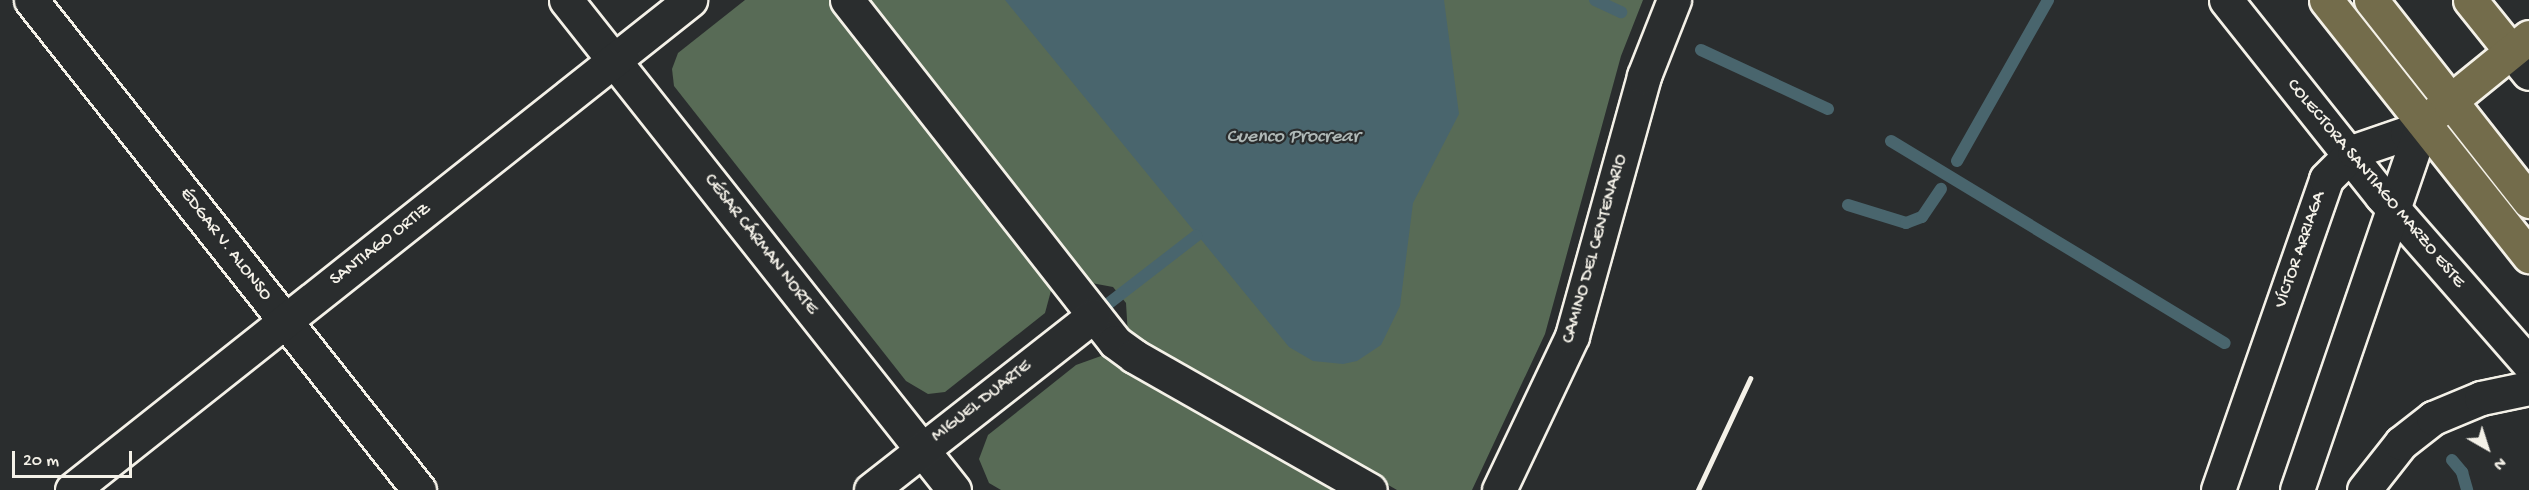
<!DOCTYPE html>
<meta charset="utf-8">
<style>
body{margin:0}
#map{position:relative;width:2529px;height:490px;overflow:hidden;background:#2a2d2e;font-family:"Gochi Hand",sans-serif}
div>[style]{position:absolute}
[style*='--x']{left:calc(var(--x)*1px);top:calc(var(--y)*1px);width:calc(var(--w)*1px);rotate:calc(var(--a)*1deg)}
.green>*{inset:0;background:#586b56}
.water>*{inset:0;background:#49656d}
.stream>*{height:12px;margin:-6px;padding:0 6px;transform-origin:6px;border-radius:6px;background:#49656d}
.roads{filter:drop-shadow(2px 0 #f4f1e8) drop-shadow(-2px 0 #f4f1e8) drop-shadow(0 2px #f4f1e8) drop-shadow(0 -2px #f4f1e8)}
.minor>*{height:33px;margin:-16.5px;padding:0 16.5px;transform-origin:16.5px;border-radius:16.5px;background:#2a2d2e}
.major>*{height:33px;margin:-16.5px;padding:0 16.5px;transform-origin:16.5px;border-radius:16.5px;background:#736c4b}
.highway>*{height:33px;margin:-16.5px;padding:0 16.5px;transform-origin:16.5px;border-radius:16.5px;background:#736c4b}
.rail>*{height:4.5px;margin:-2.25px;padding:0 2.25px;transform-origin:2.25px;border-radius:2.25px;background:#f4f1e8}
span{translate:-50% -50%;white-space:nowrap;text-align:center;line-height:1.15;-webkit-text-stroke:4.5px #2a2d2e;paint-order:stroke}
.street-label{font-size:18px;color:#f4f1e8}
.water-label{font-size:20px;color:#b0b9b7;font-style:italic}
.north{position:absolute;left:2457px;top:418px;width:60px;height:60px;-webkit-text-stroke:4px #2a2d2e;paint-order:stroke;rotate:141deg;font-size:16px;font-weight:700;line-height:24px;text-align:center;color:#f4f1e8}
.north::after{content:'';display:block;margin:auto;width:21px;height:27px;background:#f4f1e8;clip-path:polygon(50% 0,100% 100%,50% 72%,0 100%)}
.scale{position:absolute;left:12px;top:451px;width:120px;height:27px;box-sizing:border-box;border:3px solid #f4f1e8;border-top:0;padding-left:8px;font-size:18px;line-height:21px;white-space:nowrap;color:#f4f1e8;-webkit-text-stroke:4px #2a2d2e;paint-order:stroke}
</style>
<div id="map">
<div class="green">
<i style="clip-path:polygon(745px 0,831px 0,1052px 287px,1045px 313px,945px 392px,928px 394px,906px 381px,674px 86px,672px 69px,678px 53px)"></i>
<i style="clip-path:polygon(864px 0,1643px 0,1621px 56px,1545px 334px,1472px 490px,1397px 490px,1128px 336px,1126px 303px,1113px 287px,1086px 282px)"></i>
<i style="clip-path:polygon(1101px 356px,1110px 358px,1346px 490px,1001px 490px,989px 483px,979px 459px,988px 435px,1076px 365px)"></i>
</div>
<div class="water">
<i style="clip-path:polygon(1005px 0,1444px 0,1459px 114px,1413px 203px,1400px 306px,1381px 345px,1357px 361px,1343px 364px,1313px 361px,1289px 347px)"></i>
</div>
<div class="stream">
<i style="--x:1595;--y:0;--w:29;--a:25"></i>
<i style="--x:1701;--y:50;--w:140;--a:24.9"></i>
<i style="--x:1891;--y:141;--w:390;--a:31.2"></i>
<i style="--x:1957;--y:161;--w:185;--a:-60.5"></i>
<i style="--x:1848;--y:205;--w:61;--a:17.2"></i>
<i style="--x:1906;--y:223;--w:17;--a:-21"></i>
<i style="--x:1922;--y:217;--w:34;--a:-56"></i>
<i style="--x:1095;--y:314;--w:128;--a:-37.7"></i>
<i style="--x:2452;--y:460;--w:16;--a:50"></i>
<i style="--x:2462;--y:472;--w:19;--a:74"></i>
</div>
<div class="roads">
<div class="minor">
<i style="--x:31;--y:0;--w:625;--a:51.63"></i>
<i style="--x:566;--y:0;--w:625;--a:51.63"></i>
<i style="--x:847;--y:0;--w:434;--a:51.9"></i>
<i style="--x:1115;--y:342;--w:24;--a:36"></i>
<i style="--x:1134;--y:356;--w:271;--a:29.6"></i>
<i style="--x:2226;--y:0;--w:251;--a:51.5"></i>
<i style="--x:2382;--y:196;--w:223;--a:48.8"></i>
<i style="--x:2511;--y:51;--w:28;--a:51"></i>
<i style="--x:72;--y:490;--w:789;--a:-38.41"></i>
<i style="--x:871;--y:490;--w:283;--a:-38.1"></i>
<i style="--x:1499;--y:490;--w:170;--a:-64.6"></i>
<i style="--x:1572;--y:336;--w:270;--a:-74.5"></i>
<i style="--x:1644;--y:76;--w:82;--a:-68.5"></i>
<i style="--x:2218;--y:490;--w:329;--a:-70.8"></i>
<i style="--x:2326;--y:179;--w:40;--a:-45"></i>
<i style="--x:2354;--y:151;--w:56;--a:-18.8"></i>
<i style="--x:2407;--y:133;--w:19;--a:-32"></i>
<i style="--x:2297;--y:490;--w:388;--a:-71.1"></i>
<i style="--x:2364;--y:490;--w:60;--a:-51.8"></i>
<i style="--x:2401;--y:443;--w:41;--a:-38"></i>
<i style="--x:2433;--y:418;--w:52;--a:-22.6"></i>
<i style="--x:2481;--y:398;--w:49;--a:-11.8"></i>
</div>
<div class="major">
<i style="--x:2470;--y:0;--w:65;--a:51.2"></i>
<i style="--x:2428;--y:119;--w:130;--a:-39.1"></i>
</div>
<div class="highway">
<i style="--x:2326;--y:0;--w:327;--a:51.6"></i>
<i style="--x:2371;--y:0;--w:256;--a:51.8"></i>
</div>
</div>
<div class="rail">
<i style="--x:1698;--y:490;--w:123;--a:-64.9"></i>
</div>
<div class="street-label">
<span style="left:2375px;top:184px;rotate:50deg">COLECTORA SANTIAGO MARZO ESTE</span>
<span style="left:225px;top:245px;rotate:52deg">ÉDGAR V. ALONSO</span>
<span style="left:381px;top:245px;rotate:-38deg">SANTIAGO ORTIZ</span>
<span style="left:760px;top:245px;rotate:52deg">CÉSAR CÁRMAN NORTE</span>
<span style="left:1596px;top:249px;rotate:-74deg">CAMINO DEL CENTENARIO</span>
<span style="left:2301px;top:250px;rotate:-71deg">VÍCTOR ARRIAGA</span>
<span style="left:982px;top:402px;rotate:-38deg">MIGUEL DUARTE</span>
</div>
<div class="water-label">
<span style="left:1293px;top:137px">Cuenco Procrear</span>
</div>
<div class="north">N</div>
<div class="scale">20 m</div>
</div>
